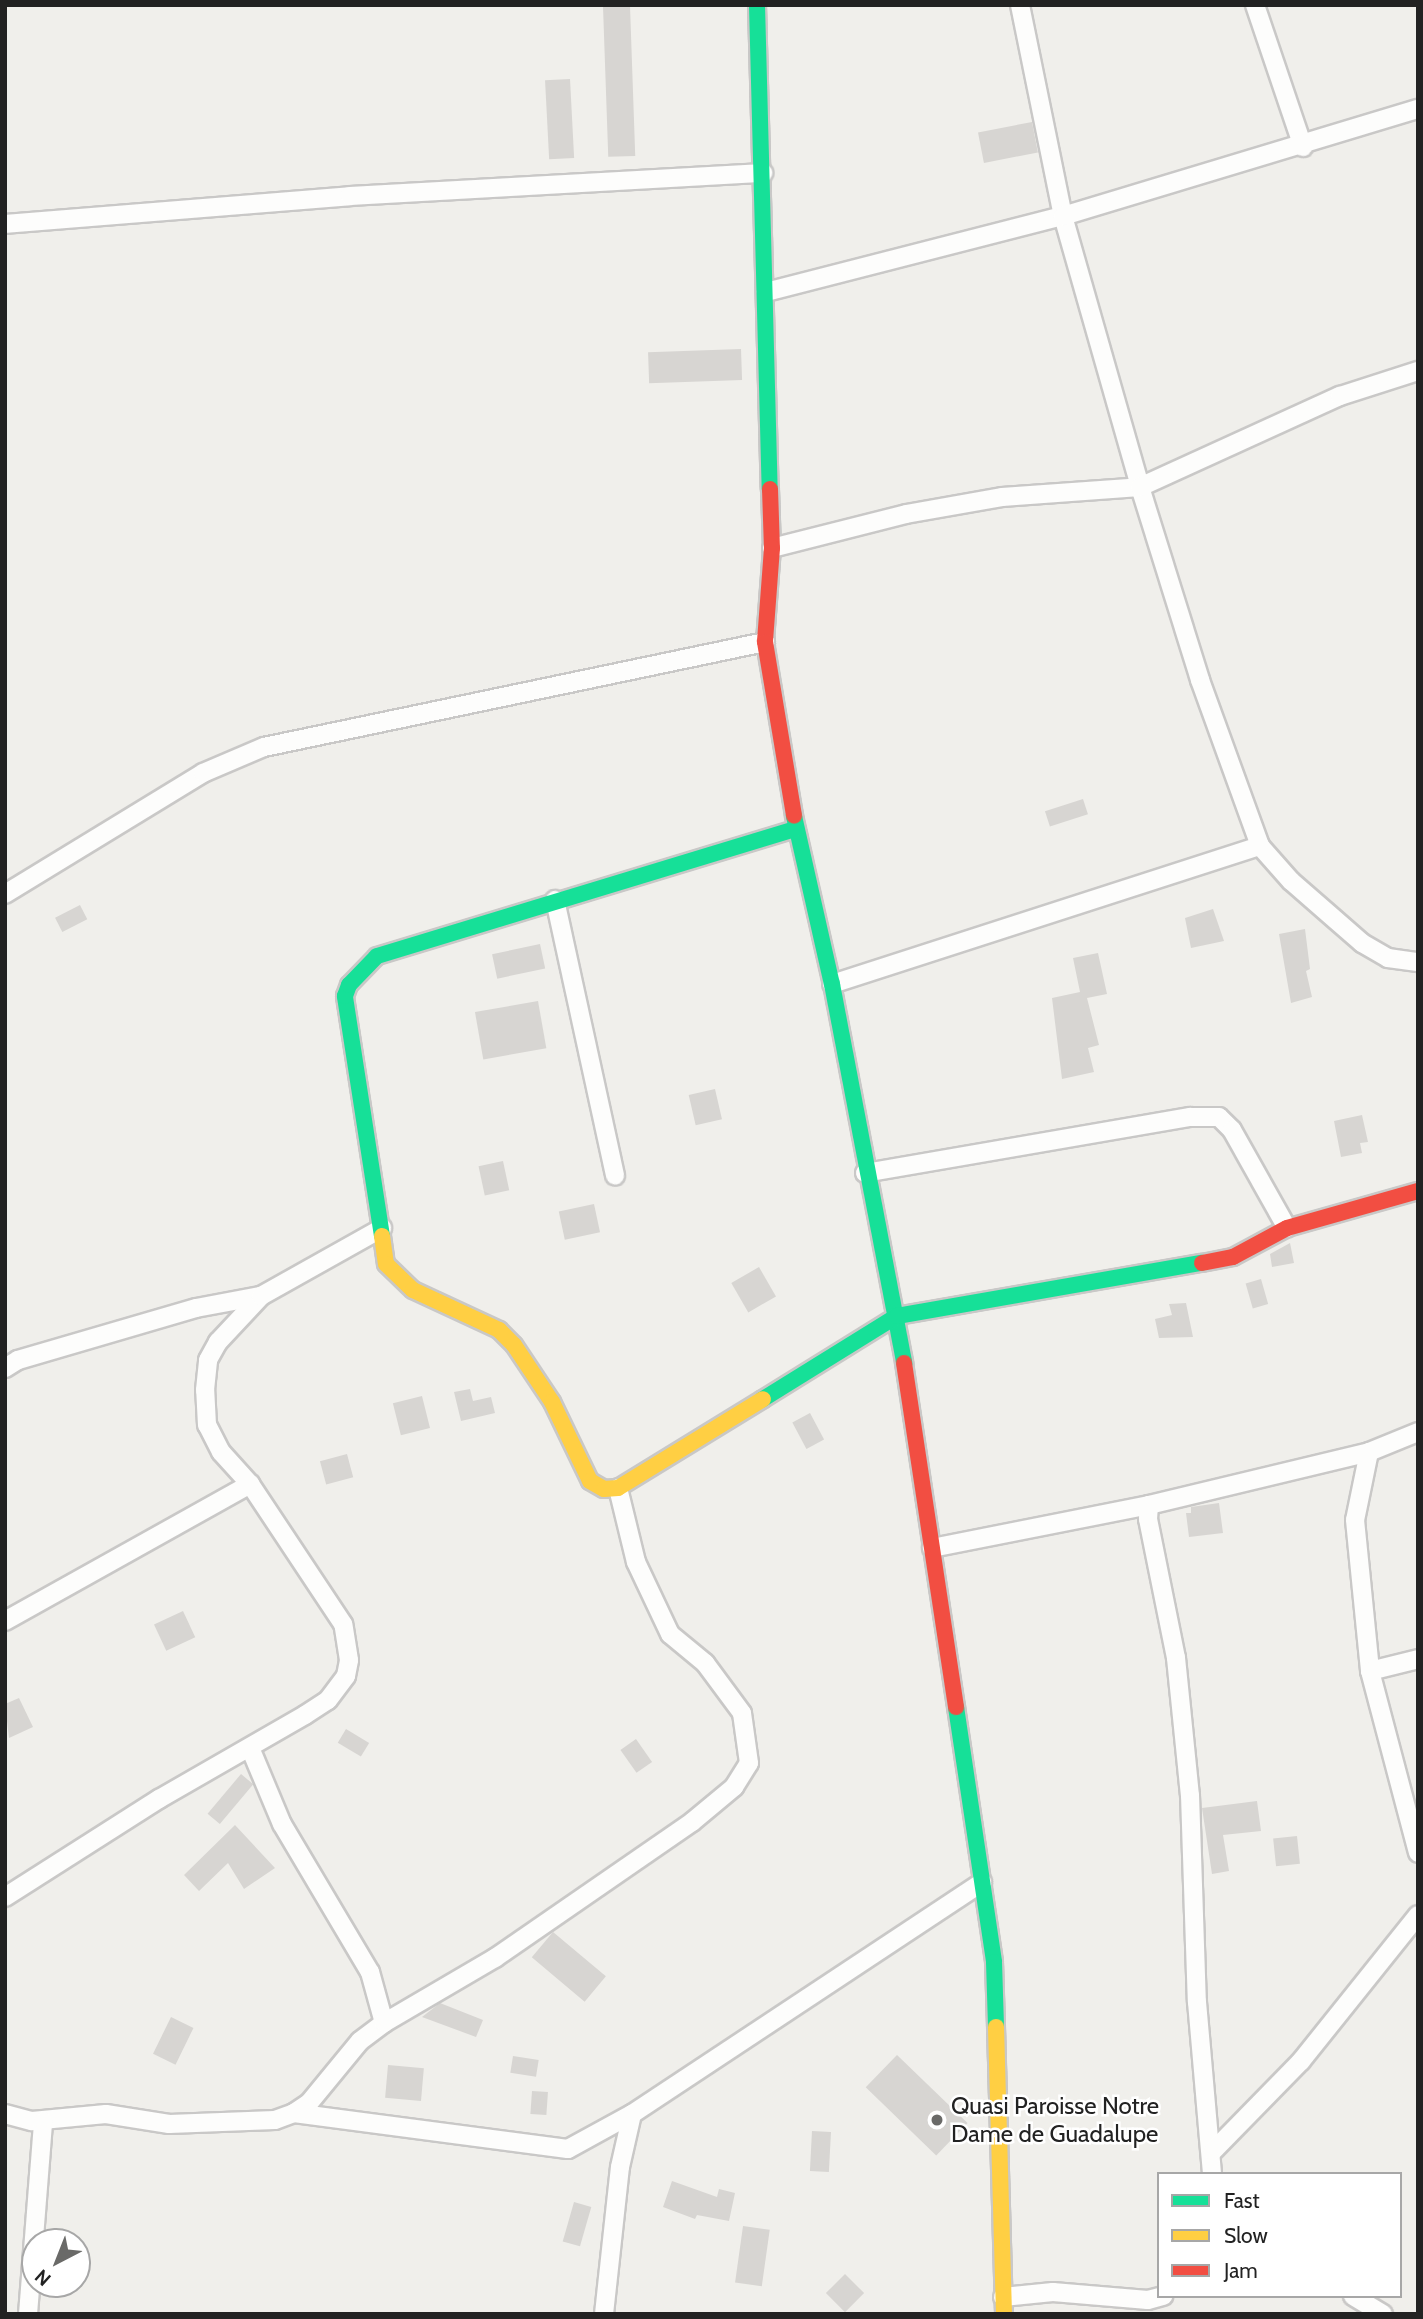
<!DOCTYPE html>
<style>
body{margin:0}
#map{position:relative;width:1423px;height:2319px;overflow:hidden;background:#f0efeb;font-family:Cabin,sans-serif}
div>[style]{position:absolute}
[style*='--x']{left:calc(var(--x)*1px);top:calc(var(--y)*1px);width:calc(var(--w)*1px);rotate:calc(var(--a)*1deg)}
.building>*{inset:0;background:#d7d5d2;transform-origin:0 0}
.roads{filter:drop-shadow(2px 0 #c9c8c7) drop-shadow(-2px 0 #c9c8c7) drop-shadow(0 2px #c9c8c7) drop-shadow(0 -2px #c9c8c7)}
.street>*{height:18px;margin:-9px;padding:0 9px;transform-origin:9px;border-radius:9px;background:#fdfdfc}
.fast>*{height:16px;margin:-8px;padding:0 8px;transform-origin:8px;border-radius:8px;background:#16e098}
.slow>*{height:16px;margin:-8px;padding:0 8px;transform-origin:8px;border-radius:8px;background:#ffcf43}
.jam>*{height:16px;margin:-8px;padding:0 8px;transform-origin:8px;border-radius:8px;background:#f24e42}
.dots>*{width:19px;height:19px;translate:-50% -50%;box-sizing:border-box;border:4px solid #fff;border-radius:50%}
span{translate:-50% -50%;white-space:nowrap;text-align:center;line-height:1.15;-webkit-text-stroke:5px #fff;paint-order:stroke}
.poi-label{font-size:24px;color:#222}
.left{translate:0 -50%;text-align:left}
.frame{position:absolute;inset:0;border:7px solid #222;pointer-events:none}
.legend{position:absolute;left:1157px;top:2172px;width:245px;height:126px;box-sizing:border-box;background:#fff;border:2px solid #a7a7a7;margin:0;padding:9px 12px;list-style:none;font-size:21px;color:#222}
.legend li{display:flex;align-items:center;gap:14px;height:35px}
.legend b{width:35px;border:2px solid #a7a7a7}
.north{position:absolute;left:21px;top:2228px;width:70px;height:70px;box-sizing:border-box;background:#fff;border:2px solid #a7a7a7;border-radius:50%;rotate:222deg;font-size:19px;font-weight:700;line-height:28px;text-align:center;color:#222}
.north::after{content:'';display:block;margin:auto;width:24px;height:32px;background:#6a6a68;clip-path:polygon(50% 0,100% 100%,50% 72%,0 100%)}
</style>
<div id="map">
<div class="building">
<i style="left:630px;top:6px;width:150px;height:27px;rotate:88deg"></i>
<i style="left:570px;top:79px;width:79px;height:25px;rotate:87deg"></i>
<i style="left:1032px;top:122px;width:31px;height:55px;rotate:79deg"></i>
<i style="left:741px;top:349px;width:31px;height:93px;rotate:88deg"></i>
<i style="left:1083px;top:799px;width:16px;height:40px;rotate:72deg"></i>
<i style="left:80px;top:905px;width:16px;height:28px;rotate:63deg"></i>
<i style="clip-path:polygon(1213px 909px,1224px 941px,1191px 948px,1185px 918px)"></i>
<i style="clip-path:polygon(1305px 929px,1310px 969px,1306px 971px,1312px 997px,1291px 1003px,1279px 934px)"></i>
<i style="left:540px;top:944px;width:25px;height:49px;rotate:78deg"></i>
<i style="clip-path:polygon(1098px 953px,1107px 994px,1087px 998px,1099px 1045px,1088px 1048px,1094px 1072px,1062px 1079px,1052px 998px,1080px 992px,1073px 958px)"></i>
<i style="left:538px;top:1001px;width:48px;height:64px;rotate:80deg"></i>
<i style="left:715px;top:1089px;width:31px;height:27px;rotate:77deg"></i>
<i style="clip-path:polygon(1362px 1115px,1368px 1142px,1360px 1143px,1362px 1153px,1341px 1157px,1334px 1121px)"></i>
<i style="left:503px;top:1161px;width:30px;height:25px;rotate:78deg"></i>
<i style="left:594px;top:1204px;width:29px;height:36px;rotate:78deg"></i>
<i style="clip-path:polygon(1290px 1243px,1294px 1263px,1272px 1267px,1270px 1254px)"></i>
<i style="left:759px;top:1267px;width:34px;height:32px;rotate:60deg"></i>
<i style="left:1261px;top:1279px;width:26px;height:16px;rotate:74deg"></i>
<i style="clip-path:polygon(1186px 1303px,1193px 1337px,1159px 1338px,1155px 1319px,1172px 1315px,1169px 1304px)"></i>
<i style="clip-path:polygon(470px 1389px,473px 1401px,491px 1397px,495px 1413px,461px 1421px,454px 1392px)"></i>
<i style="left:422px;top:1396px;width:33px;height:30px;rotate:76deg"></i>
<i style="left:810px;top:1413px;width:30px;height:20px;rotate:62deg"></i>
<i style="left:347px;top:1454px;width:24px;height:28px;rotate:75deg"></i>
<i style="clip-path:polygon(1219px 1503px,1223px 1533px,1189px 1537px,1186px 1513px,1191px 1513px,1191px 1507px)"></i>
<i style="left:183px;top:1611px;width:29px;height:32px;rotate:65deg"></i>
<i style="clip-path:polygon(19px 1698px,33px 1727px,9px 1738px,5px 1704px)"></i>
<i style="left:346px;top:1729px;width:27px;height:16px;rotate:31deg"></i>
<i style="left:636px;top:1739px;width:28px;height:19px;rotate:55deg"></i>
<i style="left:241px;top:1774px;width:16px;height:52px;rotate:40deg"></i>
<i style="clip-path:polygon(1257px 1801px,1261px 1831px,1223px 1835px,1229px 1871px,1212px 1874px,1202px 1808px)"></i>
<i style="clip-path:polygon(235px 1825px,275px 1868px,244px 1889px,228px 1863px,199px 1891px,184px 1875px)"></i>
<i style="left:1297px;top:1836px;width:28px;height:24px;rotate:84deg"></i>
<i style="left:553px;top:1932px;width:69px;height:33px;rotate:40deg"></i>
<i style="clip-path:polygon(440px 2003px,483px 2020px,476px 2037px,422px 2017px)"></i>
<i style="left:171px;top:2017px;width:25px;height:41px;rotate:26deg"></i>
<i style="left:897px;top:2055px;width:98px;height:45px;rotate:44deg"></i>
<i style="left:513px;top:2056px;width:26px;height:17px;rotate:9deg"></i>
<i style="left:388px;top:2065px;width:36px;height:33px;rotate:5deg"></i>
<i style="left:532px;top:2091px;width:16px;height:23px;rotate:4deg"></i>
<i style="left:812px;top:2131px;width:19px;height:40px;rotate:3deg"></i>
<i style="clip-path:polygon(672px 2181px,717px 2197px,719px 2189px,735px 2193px,729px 2221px,697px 2215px,695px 2219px,663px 2207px)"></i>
<i style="left:574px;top:2202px;width:18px;height:41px;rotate:16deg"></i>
<i style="left:743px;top:2226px;width:27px;height:57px;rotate:8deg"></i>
<i style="left:845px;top:2274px;width:27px;height:27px;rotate:45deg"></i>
</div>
<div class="roads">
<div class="street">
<i style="--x:1020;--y:5;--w:215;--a:78.5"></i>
<i style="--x:1063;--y:216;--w:282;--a:74.1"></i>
<i style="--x:1140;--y:487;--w:202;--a:72.7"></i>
<i style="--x:1200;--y:680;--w:177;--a:70.1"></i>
<i style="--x:1260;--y:846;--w:47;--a:48.5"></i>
<i style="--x:1291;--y:881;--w:94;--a:41.1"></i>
<i style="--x:1362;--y:943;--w:30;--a:30"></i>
<i style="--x:1388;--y:958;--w:30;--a:8"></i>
<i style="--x:1255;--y:5;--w:150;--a:71.3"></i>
<i style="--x:5;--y:224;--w:346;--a:-4.6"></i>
<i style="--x:350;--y:196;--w:414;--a:-3.2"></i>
<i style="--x:766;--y:292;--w:307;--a:-14.4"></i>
<i style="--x:1063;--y:216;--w:371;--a:-16.8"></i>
<i style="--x:772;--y:548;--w:138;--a:-14.2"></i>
<i style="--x:906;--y:514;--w:97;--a:-10"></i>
<i style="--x:1002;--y:497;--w:138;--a:-4.1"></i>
<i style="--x:1140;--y:487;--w:220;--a:-24.5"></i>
<i style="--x:1340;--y:396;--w:82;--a:-17.8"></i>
<i style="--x:5;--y:894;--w:232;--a:-31.4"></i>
<i style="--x:203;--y:773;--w:66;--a:-23.1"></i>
<i style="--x:264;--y:747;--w:512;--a:-11.84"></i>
<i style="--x:555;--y:900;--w:282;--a:77.7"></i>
<i style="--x:832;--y:984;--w:450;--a:-17.9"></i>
<i style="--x:865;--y:1173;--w:330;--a:-9.8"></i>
<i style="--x:1190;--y:1117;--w:29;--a:0"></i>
<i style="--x:1219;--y:1117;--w:18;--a:45"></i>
<i style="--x:1232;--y:1130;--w:112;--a:60.7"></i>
<i style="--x:5;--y:1368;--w:15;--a:-32"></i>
<i style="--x:18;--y:1360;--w:185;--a:-16.3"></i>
<i style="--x:196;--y:1308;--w:66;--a:-10.5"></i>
<i style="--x:1369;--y:1452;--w:69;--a:101.6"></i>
<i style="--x:1355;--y:1520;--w:152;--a:84.3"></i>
<i style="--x:1370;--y:1671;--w:188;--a:75.2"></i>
<i style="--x:1149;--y:1505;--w:14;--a:94"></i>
<i style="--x:1148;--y:1519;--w:142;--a:78.6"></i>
<i style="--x:1176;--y:1658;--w:138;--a:84.2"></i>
<i style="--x:1190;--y:1795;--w:207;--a:88.1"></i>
<i style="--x:1197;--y:2002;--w:173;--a:85"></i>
<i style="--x:932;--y:1548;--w:221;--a:-11.2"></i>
<i style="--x:1149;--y:1505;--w:226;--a:-13.5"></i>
<i style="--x:1369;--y:1452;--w:53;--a:-22.2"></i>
<i style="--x:5;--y:1621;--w:281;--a:-29.2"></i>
<i style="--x:1370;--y:1671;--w:49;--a:-14"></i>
<i style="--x:251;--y:1750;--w:80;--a:67.3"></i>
<i style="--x:282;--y:1824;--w:172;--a:59.3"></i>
<i style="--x:370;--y:1972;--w:53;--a:74.6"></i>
<i style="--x:5;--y:1897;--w:183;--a:-32.5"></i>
<i style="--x:159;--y:1799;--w:168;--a:-29.9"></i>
<i style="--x:305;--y:1715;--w:27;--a:-33"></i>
<i style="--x:328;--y:1700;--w:30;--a:-53"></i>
<i style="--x:346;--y:1676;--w:16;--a:-79"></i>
<i style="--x:349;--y:1660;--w:36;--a:-99"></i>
<i style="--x:343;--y:1624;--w:168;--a:-123.6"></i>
<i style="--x:250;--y:1484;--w:43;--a:-132.2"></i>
<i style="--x:221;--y:1452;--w:30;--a:-117"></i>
<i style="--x:207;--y:1425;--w:35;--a:-93"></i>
<i style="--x:205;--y:1390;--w:30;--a:-84"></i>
<i style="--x:208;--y:1360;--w:21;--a:-61"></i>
<i style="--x:218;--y:1342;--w:63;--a:-46.9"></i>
<i style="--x:261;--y:1296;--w:139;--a:-29.3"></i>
<i style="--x:294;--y:2113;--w:276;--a:7.5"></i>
<i style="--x:568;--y:2149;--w:73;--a:-28.7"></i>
<i style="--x:632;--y:2114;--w:420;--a:-33.5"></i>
<i style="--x:5;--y:2114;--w:28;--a:15"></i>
<i style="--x:32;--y:2121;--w:74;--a:-5.4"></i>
<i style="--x:106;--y:2114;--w:64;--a:9"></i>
<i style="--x:169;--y:2124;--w:106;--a:-2.2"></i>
<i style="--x:275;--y:2120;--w:20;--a:-20"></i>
<i style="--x:294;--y:2113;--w:18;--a:-34"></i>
<i style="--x:309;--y:2103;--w:80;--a:-50.6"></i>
<i style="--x:360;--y:2041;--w:30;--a:-37"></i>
<i style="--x:384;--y:2023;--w:129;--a:-30.4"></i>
<i style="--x:495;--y:1958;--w:239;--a:-34.6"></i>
<i style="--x:692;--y:1822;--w:55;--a:-39.8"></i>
<i style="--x:734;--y:1787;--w:28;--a:-58"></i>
<i style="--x:749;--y:1763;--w:50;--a:-98"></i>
<i style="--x:742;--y:1713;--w:62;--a:-126.5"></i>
<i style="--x:705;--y:1663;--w:45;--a:-140.4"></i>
<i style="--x:670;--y:1634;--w:80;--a:-115.3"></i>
<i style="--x:636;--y:1562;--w:76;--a:-103.7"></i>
<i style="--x:1213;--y:2151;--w:126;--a:-45.6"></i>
<i style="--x:1301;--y:2061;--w:187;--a:-51.3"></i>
<i style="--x:1353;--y:2296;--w:35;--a:31"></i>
<i style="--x:1003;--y:2297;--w:50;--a:-5.7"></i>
<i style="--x:1053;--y:2292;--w:95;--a:4.8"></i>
<i style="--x:1148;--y:2300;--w:16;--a:-15"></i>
<i style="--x:28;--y:2314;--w:193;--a:-85.5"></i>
<i style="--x:604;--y:2314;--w:148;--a:-83.8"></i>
<i style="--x:620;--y:2167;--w:54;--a:-77.2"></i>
</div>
<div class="fast">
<i style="--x:757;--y:5;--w:484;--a:88.5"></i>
<i style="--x:794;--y:816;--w:172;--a:77.3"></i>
<i style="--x:832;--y:984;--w:386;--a:79.2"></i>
<i style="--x:382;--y:1236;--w:243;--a:-98.8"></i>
<i style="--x:345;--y:996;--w:12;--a:-70"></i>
<i style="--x:349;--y:985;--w:40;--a:-46"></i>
<i style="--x:377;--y:956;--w:438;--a:-16.9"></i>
<i style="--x:763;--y:1399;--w:158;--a:-31.8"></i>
<i style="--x:897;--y:1316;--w:310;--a:-9.9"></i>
<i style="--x:956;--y:1707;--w:258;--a:81.5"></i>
<i style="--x:994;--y:1962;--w:65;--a:88.2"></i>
</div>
<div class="slow">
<i style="--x:382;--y:1236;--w:28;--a:82"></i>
<i style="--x:386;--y:1264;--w:37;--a:44"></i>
<i style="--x:413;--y:1290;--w:95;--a:24.9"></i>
<i style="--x:499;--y:1330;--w:21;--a:45"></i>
<i style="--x:514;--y:1345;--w:69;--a:56.3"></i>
<i style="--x:552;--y:1402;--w:88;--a:64.3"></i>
<i style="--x:590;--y:1481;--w:16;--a:30"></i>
<i style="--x:604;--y:1489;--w:14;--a:-4"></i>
<i style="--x:618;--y:1488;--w:170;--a:-31.5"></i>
<i style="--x:996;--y:2027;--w:287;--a:88.4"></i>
</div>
<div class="jam">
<i style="--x:770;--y:489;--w:59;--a:88.1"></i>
<i style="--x:772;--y:548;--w:94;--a:94.3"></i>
<i style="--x:765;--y:642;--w:176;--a:80.5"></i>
<i style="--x:1202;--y:1263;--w:32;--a:-11"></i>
<i style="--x:1233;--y:1257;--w:61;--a:-28.2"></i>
<i style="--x:1287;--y:1228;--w:136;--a:-15.8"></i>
<i style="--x:904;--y:1363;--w:348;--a:81.4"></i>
</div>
</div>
<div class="dots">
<i style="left:937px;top:2120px;background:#6a6a68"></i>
</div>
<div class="poi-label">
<span class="left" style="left:951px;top:2120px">Quasi Paroisse Notre<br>Dame de Guadalupe</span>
</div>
<div class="frame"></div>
<ul class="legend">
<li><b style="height:9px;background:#16e098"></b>Fast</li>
<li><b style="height:9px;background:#ffcf43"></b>Slow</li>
<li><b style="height:9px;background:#f24e42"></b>Jam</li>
</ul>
<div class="north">N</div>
</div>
